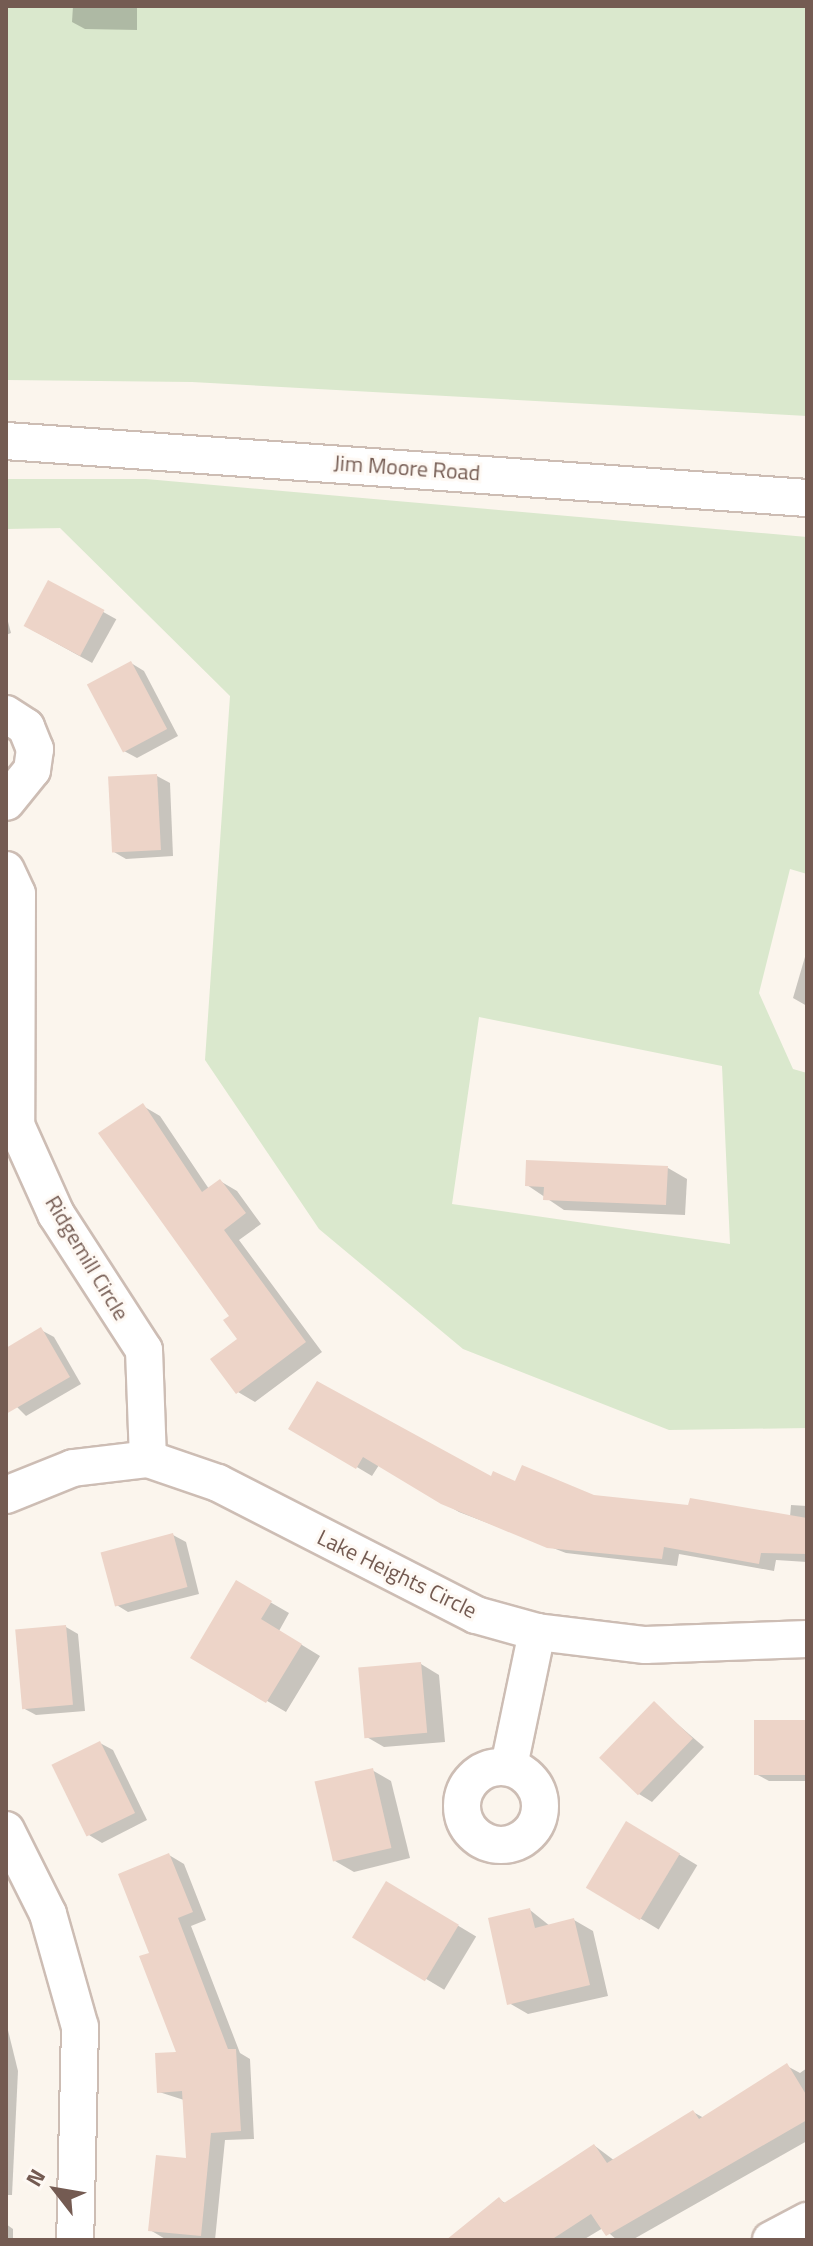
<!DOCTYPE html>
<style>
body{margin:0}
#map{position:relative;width:813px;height:2246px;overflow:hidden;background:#fbf5ed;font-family:"Titillium Web",sans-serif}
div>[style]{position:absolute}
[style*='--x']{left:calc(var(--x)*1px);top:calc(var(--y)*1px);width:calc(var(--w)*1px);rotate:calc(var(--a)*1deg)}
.green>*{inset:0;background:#dae8cd}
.shadow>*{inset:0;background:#0003;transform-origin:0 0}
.building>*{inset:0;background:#edd4c8;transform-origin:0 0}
.roads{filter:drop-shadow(2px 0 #cdbdb4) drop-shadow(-2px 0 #cdbdb4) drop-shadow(0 2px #cdbdb4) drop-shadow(0 -2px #cdbdb4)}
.minor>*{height:36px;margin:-18px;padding:0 18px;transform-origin:18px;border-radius:18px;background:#fff}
.minor>.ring{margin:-18px;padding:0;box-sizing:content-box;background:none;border:36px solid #fff;border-radius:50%}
span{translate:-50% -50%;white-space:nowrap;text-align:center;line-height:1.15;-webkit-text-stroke:6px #fef9f4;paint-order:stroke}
.street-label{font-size:22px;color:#745b52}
.frame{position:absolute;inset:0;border:8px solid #745b52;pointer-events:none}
.north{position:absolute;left:16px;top:2150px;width:80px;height:80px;-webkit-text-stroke:6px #fef9f4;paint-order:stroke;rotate:301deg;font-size:22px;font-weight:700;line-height:32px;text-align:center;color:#745b52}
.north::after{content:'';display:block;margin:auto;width:28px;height:36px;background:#745b52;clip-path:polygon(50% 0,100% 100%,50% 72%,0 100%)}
</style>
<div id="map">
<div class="green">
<i style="clip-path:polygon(6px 6px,807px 6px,807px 416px,192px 382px,6px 380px)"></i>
<i style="clip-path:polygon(evenodd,6px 479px,146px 479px,807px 537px,807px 874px,790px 869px,759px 993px,793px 1069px,807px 1073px,807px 1428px,669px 1430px,463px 1349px,319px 1229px,205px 1060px,230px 696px,60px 528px,6px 529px,6px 479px,479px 1017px,722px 1066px,730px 1244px,452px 1204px,479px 1017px)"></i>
</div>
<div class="shadow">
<i style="clip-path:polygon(73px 6px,137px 6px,137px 30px,85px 29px,72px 22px)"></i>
<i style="left:49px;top:582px;width:77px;height:50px;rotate:29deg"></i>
<i style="clip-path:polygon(6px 614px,11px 633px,6px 635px)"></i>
<i style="clip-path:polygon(131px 663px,144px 671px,178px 736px,137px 758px,124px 751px)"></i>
<i style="clip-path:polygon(157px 776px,170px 783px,173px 856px,126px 859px,114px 852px)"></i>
<i style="clip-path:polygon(807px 950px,807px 1006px,793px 998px)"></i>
<i style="clip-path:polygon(143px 1106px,160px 1116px,209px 1189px,220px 1181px,237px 1191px,261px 1224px,239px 1240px,322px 1352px,255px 1402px,238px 1392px,240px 1340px)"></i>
<i style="clip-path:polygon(668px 1168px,687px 1179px,685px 1215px,564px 1210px,527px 1185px)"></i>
<i style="clip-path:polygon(41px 1330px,54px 1337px,81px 1384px,26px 1416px,6px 1396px,6px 1350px)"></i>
<i style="clip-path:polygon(291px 1428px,492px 1479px,594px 1497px,790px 1517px,791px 1505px,807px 1506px,807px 1562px,776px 1560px,774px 1571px,679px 1554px,677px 1566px,566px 1553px,459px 1512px,379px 1465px,372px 1476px)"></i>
<i style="clip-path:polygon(173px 1535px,186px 1542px,199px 1594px,128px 1612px,115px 1604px)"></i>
<i style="clip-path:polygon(237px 1583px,289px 1613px,279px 1631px,320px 1656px,286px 1712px,192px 1657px)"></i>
<i style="clip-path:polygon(66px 1627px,78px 1634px,85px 1711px,36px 1715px,23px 1708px)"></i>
<i style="clip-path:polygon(421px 1664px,439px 1675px,445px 1742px,384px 1747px,365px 1736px)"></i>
<i style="clip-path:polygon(654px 1704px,704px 1747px,652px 1802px,639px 1794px)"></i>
<i style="clip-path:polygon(807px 1722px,807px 1781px,769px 1781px,756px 1774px)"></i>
<i style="clip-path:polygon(100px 1743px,113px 1750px,147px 1820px,102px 1843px,89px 1835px)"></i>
<i style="clip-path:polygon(372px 1770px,391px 1781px,410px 1858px,354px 1872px,335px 1861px)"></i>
<i style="left:627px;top:1823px;width:82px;height:75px;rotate:31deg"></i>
<i style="clip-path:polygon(169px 1855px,184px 1864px,206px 1920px,191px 1926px,240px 2053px,250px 2059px,254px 2139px,225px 2140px,215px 2240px,167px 2240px,150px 2230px,188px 2160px,184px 2100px,159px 2092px,179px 2054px,151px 1954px)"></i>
<i style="left:387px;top:1883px;width:104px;height:62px;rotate:31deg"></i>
<i style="clip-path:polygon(530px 1910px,550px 1926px,574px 1920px,593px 1931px,608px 1996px,528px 2014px,509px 2003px)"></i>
<i style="clip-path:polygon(6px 2022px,18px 2071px,12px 2195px,6px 2195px)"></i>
<i style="clip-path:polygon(787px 2066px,800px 2073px,807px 2068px,807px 2141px,632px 2240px,617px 2240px,603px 2228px,583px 2240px,449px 2240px,500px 2200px,507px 2204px,595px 2146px,615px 2161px,693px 2112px,704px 2118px)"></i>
<i style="clip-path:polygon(6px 2224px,13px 2229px,13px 2240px,6px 2240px)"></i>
</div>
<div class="building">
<i style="left:48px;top:580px;width:64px;height:52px;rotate:28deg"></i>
<i style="left:131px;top:661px;width:77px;height:50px;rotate:62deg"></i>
<i style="left:157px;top:774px;width:76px;height:49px;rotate:87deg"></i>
<i style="clip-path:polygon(143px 1103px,202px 1192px,220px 1179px,246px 1213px,224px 1230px,306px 1342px,236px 1394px,210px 1359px,237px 1339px,223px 1320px,229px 1316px,98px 1133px)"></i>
<i style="clip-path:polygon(526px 1160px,668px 1166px,666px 1205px,543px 1200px,544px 1187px,525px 1186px)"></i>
<i style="clip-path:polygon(41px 1327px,70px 1377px,6px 1414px,6px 1348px)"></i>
<i style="clip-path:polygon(317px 1381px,491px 1476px,493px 1471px,515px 1481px,522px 1465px,594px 1495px,688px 1505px,690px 1498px,807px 1518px,807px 1554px,761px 1553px,759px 1564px,664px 1547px,662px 1559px,547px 1548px,441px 1504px,363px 1457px,356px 1469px,288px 1429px)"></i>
<i style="left:173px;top:1533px;width:56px;height:75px;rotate:75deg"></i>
<i style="clip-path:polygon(236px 1580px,272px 1601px,261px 1619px,302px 1644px,266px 1703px,190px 1658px)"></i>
<i style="left:66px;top:1625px;width:80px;height:51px;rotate:85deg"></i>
<i style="left:421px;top:1662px;width:71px;height:63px;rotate:85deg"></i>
<i style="left:654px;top:1701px;width:54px;height:79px;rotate:44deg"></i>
<i style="left:754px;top:1720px;width:53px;height:55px"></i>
<i style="left:100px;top:1741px;width:80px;height:54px;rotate:64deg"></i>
<i style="left:373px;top:1768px;width:82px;height:60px;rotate:77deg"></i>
<i style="left:626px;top:1821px;width:63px;height:78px;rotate:31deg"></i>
<i style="clip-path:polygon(169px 1853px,193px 1912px,178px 1918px,228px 2049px,236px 2049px,241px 2131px,211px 2133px,201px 2236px,148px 2231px,156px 2155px,186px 2158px,182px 2091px,157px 2093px,155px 2053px,176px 2052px,139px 1956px,149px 1953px,118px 1874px)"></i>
<i style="left:386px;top:1881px;width:85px;height:66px;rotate:31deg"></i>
<i style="clip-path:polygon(530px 1908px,535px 1928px,574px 1918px,590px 1985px,507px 2005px,488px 1918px)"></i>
<i style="clip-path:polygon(787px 2063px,807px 2096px,807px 2120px,606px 2236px,591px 2214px,551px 2240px,446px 2240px,499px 2197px,504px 2203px,594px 2144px,607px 2163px,693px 2110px,699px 2119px)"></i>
</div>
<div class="roads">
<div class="minor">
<i style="--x:6;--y:441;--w:803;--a:4.07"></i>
<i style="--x:6;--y:714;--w:24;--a:33"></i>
<i style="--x:26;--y:727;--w:24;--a:68"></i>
<i style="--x:35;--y:749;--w:21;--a:98"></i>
<i style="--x:32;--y:770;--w:41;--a:129.1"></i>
<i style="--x:6;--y:870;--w:26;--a:65"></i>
<i style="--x:17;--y:894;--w:231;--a:90.2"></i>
<i style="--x:16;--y:1125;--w:98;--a:65.8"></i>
<i style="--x:56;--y:1214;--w:162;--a:57.1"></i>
<i style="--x:144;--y:1350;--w:109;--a:87.9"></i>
<i style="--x:6;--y:1495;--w:72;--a:-21.9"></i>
<i style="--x:73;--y:1468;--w:76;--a:-6.8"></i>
<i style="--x:148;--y:1459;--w:74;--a:18.9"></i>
<i style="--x:218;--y:1483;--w:290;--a:27.1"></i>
<i style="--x:476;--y:1615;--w:63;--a:15.6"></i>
<i style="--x:537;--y:1632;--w:109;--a:6.9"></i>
<i style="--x:645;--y:1645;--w:162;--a:-2.1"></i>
<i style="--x:509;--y:1766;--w:137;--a:-78.2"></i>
<i class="ring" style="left:462px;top:1767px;width:42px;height:42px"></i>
<i style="--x:6;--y:1830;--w:94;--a:63.4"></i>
<i style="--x:48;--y:1914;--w:117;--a:74.2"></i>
<i style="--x:80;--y:2027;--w:213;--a:91.3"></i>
<i style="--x:771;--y:2240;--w:41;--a:-27.8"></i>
</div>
</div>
<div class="street-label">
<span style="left:407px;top:468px;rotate:4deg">Jim Moore Road</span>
<span style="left:87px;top:1258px;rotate:59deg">Ridgemill Circle</span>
<span style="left:397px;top:1574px;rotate:26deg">Lake Heights Circle</span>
</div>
<div class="frame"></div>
<div class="north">N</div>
</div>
